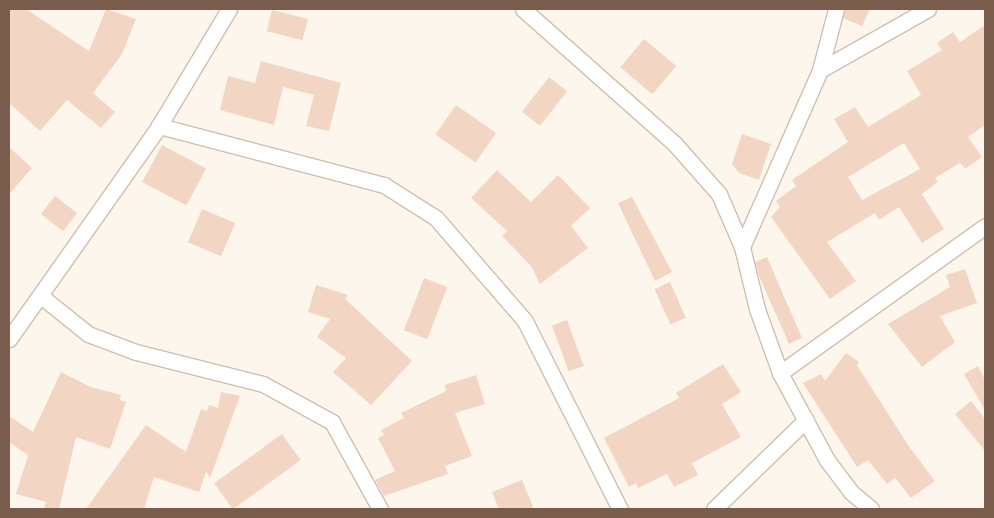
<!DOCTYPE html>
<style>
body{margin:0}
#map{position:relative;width:994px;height:518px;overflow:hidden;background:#fdf6ec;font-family:"Archivo Narrow",sans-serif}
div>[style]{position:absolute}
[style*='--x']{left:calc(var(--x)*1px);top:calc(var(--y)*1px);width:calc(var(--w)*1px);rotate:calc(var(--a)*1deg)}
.building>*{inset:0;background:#f3d5c3;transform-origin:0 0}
.roads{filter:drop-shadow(1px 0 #d1beb0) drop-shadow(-1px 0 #d1beb0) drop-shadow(0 1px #d1beb0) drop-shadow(0 -1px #d1beb0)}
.street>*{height:15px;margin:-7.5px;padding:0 7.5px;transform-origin:7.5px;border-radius:7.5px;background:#fff}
span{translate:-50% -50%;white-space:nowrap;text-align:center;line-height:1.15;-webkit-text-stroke:4.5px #fffaf3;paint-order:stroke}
.frame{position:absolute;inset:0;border:10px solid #7a5c4d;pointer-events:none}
</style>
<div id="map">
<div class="building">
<i style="clip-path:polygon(9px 9px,26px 9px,89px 51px,106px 9px,136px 19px,122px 54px,93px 93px,115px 112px,101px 128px,67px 100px,40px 131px,9px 103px)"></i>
<i style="clip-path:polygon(845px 9px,870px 9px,862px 26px,843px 18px)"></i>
<i style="left:272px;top:10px;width:37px;height:22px;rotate:14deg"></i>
<i style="clip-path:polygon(evenodd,985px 25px,985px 125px,968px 137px,982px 157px,965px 169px,960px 163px,935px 178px,938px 182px,922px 194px,944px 229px,922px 243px,899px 207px,879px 220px,875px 213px,827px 242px,856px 281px,830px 299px,771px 217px,780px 207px,776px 201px,796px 186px,792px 180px,848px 142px,834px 119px,855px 107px,868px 127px,921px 95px,907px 71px,942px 50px,937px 43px,953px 32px,960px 42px,985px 25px,904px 143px,920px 169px,862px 200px,848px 177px,904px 143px)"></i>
<i style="left:644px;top:39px;width:42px;height:37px;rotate:40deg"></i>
<i style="clip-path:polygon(261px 61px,341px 83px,329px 131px,306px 126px,314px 95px,283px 87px,274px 125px,220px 110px,228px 76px,255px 83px)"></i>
<i style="left:549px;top:77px;width:23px;height:44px;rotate:38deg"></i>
<i style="left:456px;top:105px;width:49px;height:36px;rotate:35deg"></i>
<i style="clip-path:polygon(742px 134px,771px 144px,759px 180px,739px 173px,732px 164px)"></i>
<i style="left:162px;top:145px;width:50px;height:42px;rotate:28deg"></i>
<i style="clip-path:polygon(9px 147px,32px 168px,9px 194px)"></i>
<i style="clip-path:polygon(497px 170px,531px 202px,558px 175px,590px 208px,571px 226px,588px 248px,540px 284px,531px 266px,502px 236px,507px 231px,471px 198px)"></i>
<i style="left:55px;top:196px;width:28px;height:23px;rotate:38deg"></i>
<i style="clip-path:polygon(632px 197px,672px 272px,655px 281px,618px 203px)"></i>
<i style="left:202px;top:209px;width:36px;height:36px;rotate:23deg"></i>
<i style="clip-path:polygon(767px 257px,802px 338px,789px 344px,759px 276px,755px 262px)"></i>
<i style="clip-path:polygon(965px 269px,977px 303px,940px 316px,955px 342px,922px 367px,888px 324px,950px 287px,946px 275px)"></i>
<i style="left:424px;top:278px;width:25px;height:56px;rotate:21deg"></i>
<i style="left:670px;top:282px;width:39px;height:17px;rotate:66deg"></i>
<i style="clip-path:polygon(316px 285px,348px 295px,345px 299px,412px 361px,371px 405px,333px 372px,346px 358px,317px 337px,330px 319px,308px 312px)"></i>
<i style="left:567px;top:320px;width:49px;height:16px;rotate:70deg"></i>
<i style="clip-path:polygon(846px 353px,859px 362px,857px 365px,908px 445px,935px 481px,911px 498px,895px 478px,887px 484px,868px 460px,857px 467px,803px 383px,821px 374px,825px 381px)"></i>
<i style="clip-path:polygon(723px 364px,741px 392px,722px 404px,741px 437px,692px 463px,698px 475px,674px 487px,667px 474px,638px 488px,636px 483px,629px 487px,604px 438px,679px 398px,676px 393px)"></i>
<i style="clip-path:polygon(978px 366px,985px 380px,985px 410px,964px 374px)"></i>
<i style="clip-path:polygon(61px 372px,91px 387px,121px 395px,120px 400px,126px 402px,110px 449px,76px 437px,59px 509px,44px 509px,46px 502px,16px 494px,28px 455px,9px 442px,9px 416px,33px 432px)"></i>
<i style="clip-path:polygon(476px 375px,485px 404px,455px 413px,472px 456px,445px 466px,448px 474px,384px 496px,375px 480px,395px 471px,378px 438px,384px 435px,381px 430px,404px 418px,401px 413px,446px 391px,445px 385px)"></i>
<i style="clip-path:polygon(221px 392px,240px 396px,210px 478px,206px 472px,199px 492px,154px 477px,144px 509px,86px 509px,146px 425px,186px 452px,201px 409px,207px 411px,209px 405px,218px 408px)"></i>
<i style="clip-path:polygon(971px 401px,985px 419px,985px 451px,955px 414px)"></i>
<i style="left:282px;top:434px;width:32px;height:84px;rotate:54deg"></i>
<i style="clip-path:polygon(522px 480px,534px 509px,499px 509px,492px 492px)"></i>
</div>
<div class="roads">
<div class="street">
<i style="--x:523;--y:9;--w:202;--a:41.6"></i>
<i style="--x:674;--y:143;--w:68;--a:48.6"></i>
<i style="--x:719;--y:194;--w:58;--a:66.5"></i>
<i style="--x:742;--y:247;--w:64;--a:76.4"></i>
<i style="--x:757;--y:309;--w:68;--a:70.2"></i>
<i style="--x:780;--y:373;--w:99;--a:61.6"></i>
<i style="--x:827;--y:460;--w:40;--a:53"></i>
<i style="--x:851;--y:492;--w:26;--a:40"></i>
<i style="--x:820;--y:70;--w:124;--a:-29.5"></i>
<i style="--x:159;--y:126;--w:233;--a:14.7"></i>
<i style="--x:384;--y:185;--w:62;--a:32.4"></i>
<i style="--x:436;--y:218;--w:136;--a:49.2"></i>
<i style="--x:525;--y:321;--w:211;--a:63.2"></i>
<i style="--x:742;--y:247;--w:193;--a:-66.2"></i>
<i style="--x:820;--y:70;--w:63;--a:-75.3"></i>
<i style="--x:42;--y:297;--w:59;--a:38.8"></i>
<i style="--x:88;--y:334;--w:51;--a:20.6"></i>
<i style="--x:136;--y:352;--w:131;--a:14.1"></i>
<i style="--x:263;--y:384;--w:79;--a:28.8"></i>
<i style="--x:332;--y:422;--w:99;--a:61.1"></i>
<i style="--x:9;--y:339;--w:261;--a:-54.8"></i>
<i style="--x:159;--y:126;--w:136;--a:-59.1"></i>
<i style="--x:780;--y:373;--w:252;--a:-35.6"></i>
<i style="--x:714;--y:509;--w:128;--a:-44.1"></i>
</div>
</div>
<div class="frame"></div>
</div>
